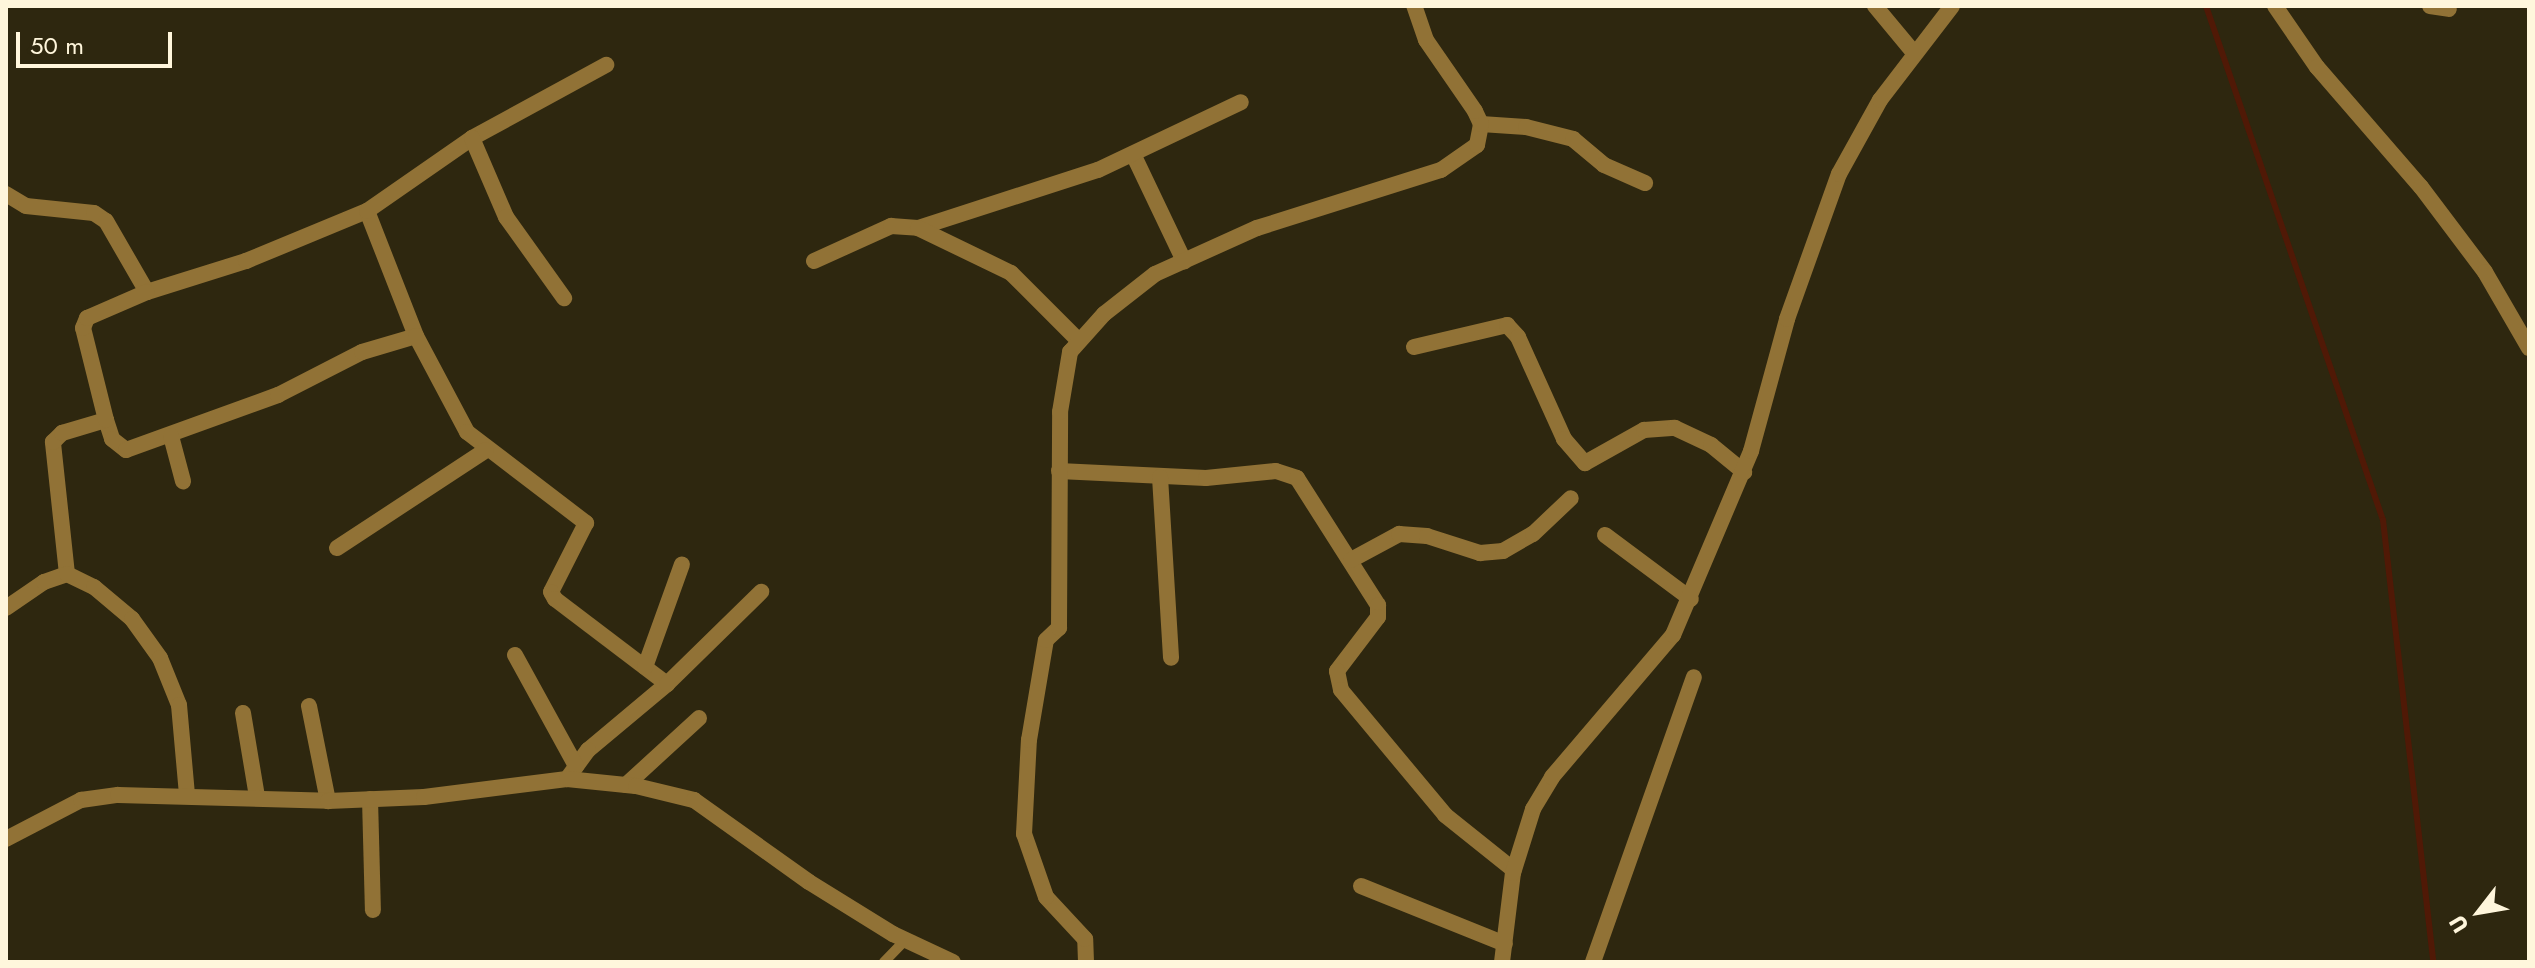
<!DOCTYPE html>
<style>
body{margin:0}
#map{position:relative;width:2535px;height:968px;overflow:hidden;background:#2e270f;font-family:Jost,sans-serif}
div>[style]{position:absolute}
[style*='--x']{left:calc(var(--x)*1px);top:calc(var(--y)*1px);width:calc(var(--w)*1px);rotate:calc(var(--a)*1deg)}
.stream>*{height:6px;margin:-3px;padding:0 3px;transform-origin:3px;border-radius:3px;background:#501906}
.service>*{height:10px;margin:-5px;padding:0 5px;transform-origin:5px;border-radius:5px;background:#917236}
.minor>*{height:16px;margin:-8px;padding:0 8px;transform-origin:8px;border-radius:8px;background:#917236}
.tertiary>*{height:16px;margin:-8px;padding:0 8px;transform-origin:8px;border-radius:8px;background:#917236}
span{translate:-50% -50%;white-space:nowrap;text-align:center;line-height:1.15;-webkit-text-stroke:8px #2e270f;paint-order:stroke}
.frame{position:absolute;inset:0;border:8px solid #fff6dc;pointer-events:none}
.north{position:absolute;left:2439px;top:872px;width:80px;height:80px;-webkit-text-stroke:6px #2e270f;paint-order:stroke;rotate:239deg;font-size:22px;font-weight:700;line-height:32px;text-align:center;color:#fff6dc}
.north::after{content:'';display:block;margin:auto;width:28px;height:36px;background:#fff6dc;clip-path:polygon(50% 0,100% 100%,50% 72%,0 100%)}
.scale{position:absolute;left:16px;top:32px;width:156px;height:36px;box-sizing:border-box;border:4px solid #fff6dc;border-top:0;padding-left:10px;font-size:24px;line-height:28px;white-space:nowrap;color:#fff6dc;-webkit-text-stroke:6px #2e270f;paint-order:stroke}
</style>
<div id="map">
<div class="stream">
<i style="--x:2206;--y:6;--w:544;--a:71"></i>
<i style="--x:2383;--y:520;--w:445;--a:83.5"></i>
</div>
<div class="service">
<i style="--x:884;--y:962;--w:30;--a:-46"></i>
</div>
<div class="minor">
<i style="--x:1875;--y:6;--w:61;--a:50.3"></i>
<i style="--x:2275;--y:6;--w:74;--a:55.5"></i>
<i style="--x:2317;--y:67;--w:159;--a:49.1"></i>
<i style="--x:2421;--y:187;--w:106;--a:53"></i>
<i style="--x:2485;--y:272;--w:88;--a:59.9"></i>
<i style="--x:2430;--y:6;--w:19;--a:9"></i>
<i style="--x:1481;--y:124;--w:45;--a:3.8"></i>
<i style="--x:1526;--y:127;--w:49;--a:14.3"></i>
<i style="--x:1573;--y:139;--w:40;--a:40"></i>
<i style="--x:1604;--y:165;--w:45;--a:23.7"></i>
<i style="--x:472;--y:138;--w:153;--a:-28.6"></i>
<i style="--x:1133;--y:154;--w:119;--a:64.5"></i>
<i style="--x:6;--y:194;--w:23;--a:31"></i>
<i style="--x:26;--y:206;--w:68;--a:5.9"></i>
<i style="--x:94;--y:213;--w:14;--a:34"></i>
<i style="--x:106;--y:221;--w:82;--a:60"></i>
<i style="--x:147;--y:292;--w:104;--a:-17.4"></i>
<i style="--x:246;--y:261;--w:131;--a:-22.5"></i>
<i style="--x:367;--y:211;--w:134;--a:68.6"></i>
<i style="--x:367;--y:211;--w:128;--a:-34.8"></i>
<i style="--x:472;--y:138;--w:86;--a:66.7"></i>
<i style="--x:506;--y:217;--w:100;--a:54.4"></i>
<i style="--x:918;--y:228;--w:189;--a:-17.9"></i>
<i style="--x:1098;--y:170;--w:158;--a:-25.4"></i>
<i style="--x:814;--y:261;--w:85;--a:-24.4"></i>
<i style="--x:891;--y:226;--w:27;--a:4"></i>
<i style="--x:918;--y:228;--w:103;--a:25.8"></i>
<i style="--x:1011;--y:273;--w:93;--a:45"></i>
<i style="--x:1414;--y:347;--w:96;--a:-13.3"></i>
<i style="--x:1507;--y:325;--w:16;--a:47"></i>
<i style="--x:1518;--y:337;--w:112;--a:65.7"></i>
<i style="--x:1564;--y:439;--w:32;--a:49"></i>
<i style="--x:1585;--y:463;--w:68;--a:-29.2"></i>
<i style="--x:1644;--y:430;--w:31;--a:-4"></i>
<i style="--x:1675;--y:428;--w:40;--a:25"></i>
<i style="--x:1711;--y:445;--w:43;--a:39.3"></i>
<i style="--x:106;--y:420;--w:20;--a:72"></i>
<i style="--x:112;--y:439;--w:18;--a:38"></i>
<i style="--x:126;--y:450;--w:162;--a:-19.9"></i>
<i style="--x:278;--y:395;--w:94;--a:-27.1"></i>
<i style="--x:362;--y:352;--w:56;--a:-16.5"></i>
<i style="--x:416;--y:336;--w:109;--a:62"></i>
<i style="--x:467;--y:432;--w:150;--a:37.4"></i>
<i style="--x:586;--y:523;--w:77;--a:116.9"></i>
<i style="--x:551;--y:592;--w:8;--a:60"></i>
<i style="--x:555;--y:599;--w:141;--a:37.2"></i>
<i style="--x:667;--y:684;--w:103;--a:140.1"></i>
<i style="--x:588;--y:750;--w:36;--a:126"></i>
<i style="--x:171;--y:436;--w:47;--a:75.1"></i>
<i style="--x:1059;--y:471;--w:147;--a:2.7"></i>
<i style="--x:1206;--y:478;--w:70;--a:-5.7"></i>
<i style="--x:1276;--y:471;--w:22;--a:18"></i>
<i style="--x:1297;--y:478;--w:151;--a:57.5"></i>
<i style="--x:1378;--y:605;--w:12;--a:90"></i>
<i style="--x:1378;--y:617;--w:68;--a:127.2"></i>
<i style="--x:1337;--y:671;--w:19;--a:78"></i>
<i style="--x:1341;--y:690;--w:163;--a:50.2"></i>
<i style="--x:1445;--y:815;--w:88;--a:38.6"></i>
<i style="--x:1160;--y:477;--w:181;--a:86.5"></i>
<i style="--x:1605;--y:535;--w:107;--a:36.7"></i>
<i style="--x:337;--y:548;--w:178;--a:-33.3"></i>
<i style="--x:1351;--y:560;--w:55;--a:-28.4"></i>
<i style="--x:1399;--y:534;--w:28;--a:4"></i>
<i style="--x:1427;--y:536;--w:56;--a:17.8"></i>
<i style="--x:1480;--y:553;--w:23;--a:-5"></i>
<i style="--x:1503;--y:551;--w:34;--a:-30"></i>
<i style="--x:1533;--y:534;--w:52;--a:-43.5"></i>
<i style="--x:67;--y:574;--w:133;--a:-96.1"></i>
<i style="--x:53;--y:442;--w:13;--a:-45"></i>
<i style="--x:62;--y:433;--w:46;--a:-16.5"></i>
<i style="--x:106;--y:420;--w:95;--a:-104"></i>
<i style="--x:83;--y:328;--w:11;--a:-68"></i>
<i style="--x:87;--y:318;--w:65;--a:-23.4"></i>
<i style="--x:6;--y:608;--w:46;--a:-34.4"></i>
<i style="--x:44;--y:582;--w:24;--a:-19"></i>
<i style="--x:67;--y:574;--w:30;--a:26"></i>
<i style="--x:94;--y:587;--w:50;--a:40.1"></i>
<i style="--x:132;--y:619;--w:48;--a:54.3"></i>
<i style="--x:160;--y:658;--w:51;--a:68"></i>
<i style="--x:179;--y:705;--w:89;--a:84.9"></i>
<i style="--x:515;--y:655;--w:127;--a:61.2"></i>
<i style="--x:645;--y:667;--w:109;--a:-70.2"></i>
<i style="--x:667;--y:684;--w:132;--a:-44.4"></i>
<i style="--x:309;--y:706;--w:97;--a:78.7"></i>
<i style="--x:243;--y:713;--w:85;--a:80.5"></i>
<i style="--x:626;--y:785;--w:99;--a:-42.5"></i>
<i style="--x:370;--y:799;--w:111;--a:88.5"></i>
<i style="--x:6;--y:839;--w:85;--a:-27.5"></i>
<i style="--x:81;--y:800;--w:37;--a:-8"></i>
<i style="--x:118;--y:795;--w:210;--a:1.6"></i>
<i style="--x:328;--y:801;--w:96;--a:-2.4"></i>
<i style="--x:424;--y:797;--w:144;--a:-7.2"></i>
<i style="--x:567;--y:779;--w:69;--a:5.8"></i>
<i style="--x:636;--y:786;--w:60;--a:13.6"></i>
<i style="--x:694;--y:800;--w:141;--a:35.5"></i>
<i style="--x:809;--y:882;--w:99;--a:31.8"></i>
<i style="--x:893;--y:934;--w:66;--a:25"></i>
<i style="--x:1361;--y:886;--w:155;--a:21.9"></i>
<i style="--x:1502;--y:962;--w:90;--a:-83"></i>
<i style="--x:1513;--y:873;--w:67;--a:-72.6"></i>
<i style="--x:1533;--y:809;--w:37;--a:-59"></i>
<i style="--x:1552;--y:777;--w:187;--a:-49.6"></i>
<i style="--x:1673;--y:635;--w:200;--a:-67"></i>
<i style="--x:1751;--y:451;--w:137;--a:-74.7"></i>
<i style="--x:1787;--y:319;--w:154;--a:-70.3"></i>
<i style="--x:1839;--y:174;--w:85;--a:-61"></i>
<i style="--x:1880;--y:100;--w:118;--a:-52.5"></i>
<i style="--x:1593;--y:962;--w:302;--a:-70.5"></i>
</div>
<div class="tertiary">
<i style="--x:1086;--y:962;--w:23;--a:-92"></i>
<i style="--x:1085;--y:939;--w:57;--a:-132.9"></i>
<i style="--x:1046;--y:897;--w:67;--a:-109.2"></i>
<i style="--x:1024;--y:834;--w:94;--a:-87"></i>
<i style="--x:1029;--y:740;--w:101;--a:-80.4"></i>
<i style="--x:1046;--y:640;--w:18;--a:-43"></i>
<i style="--x:1059;--y:628;--w:216;--a:-89.7"></i>
<i style="--x:1060;--y:412;--w:61;--a:-80.5"></i>
<i style="--x:1070;--y:352;--w:51;--a:-48.2"></i>
<i style="--x:1104;--y:314;--w:65;--a:-38.1"></i>
<i style="--x:1155;--y:274;--w:112;--a:-24.3"></i>
<i style="--x:1257;--y:228;--w:193;--a:-17.5"></i>
<i style="--x:1441;--y:170;--w:44;--a:-34.8"></i>
<i style="--x:1477;--y:145;--w:21;--a:-79"></i>
<i style="--x:1481;--y:124;--w:14;--a:-115"></i>
<i style="--x:1475;--y:111;--w:86;--a:-124.6"></i>
<i style="--x:1426;--y:40;--w:36;--a:-109"></i>
</div>
<div class="frame"></div>
<div class="north">U</div>
<div class="scale">50 m</div>
</div>
